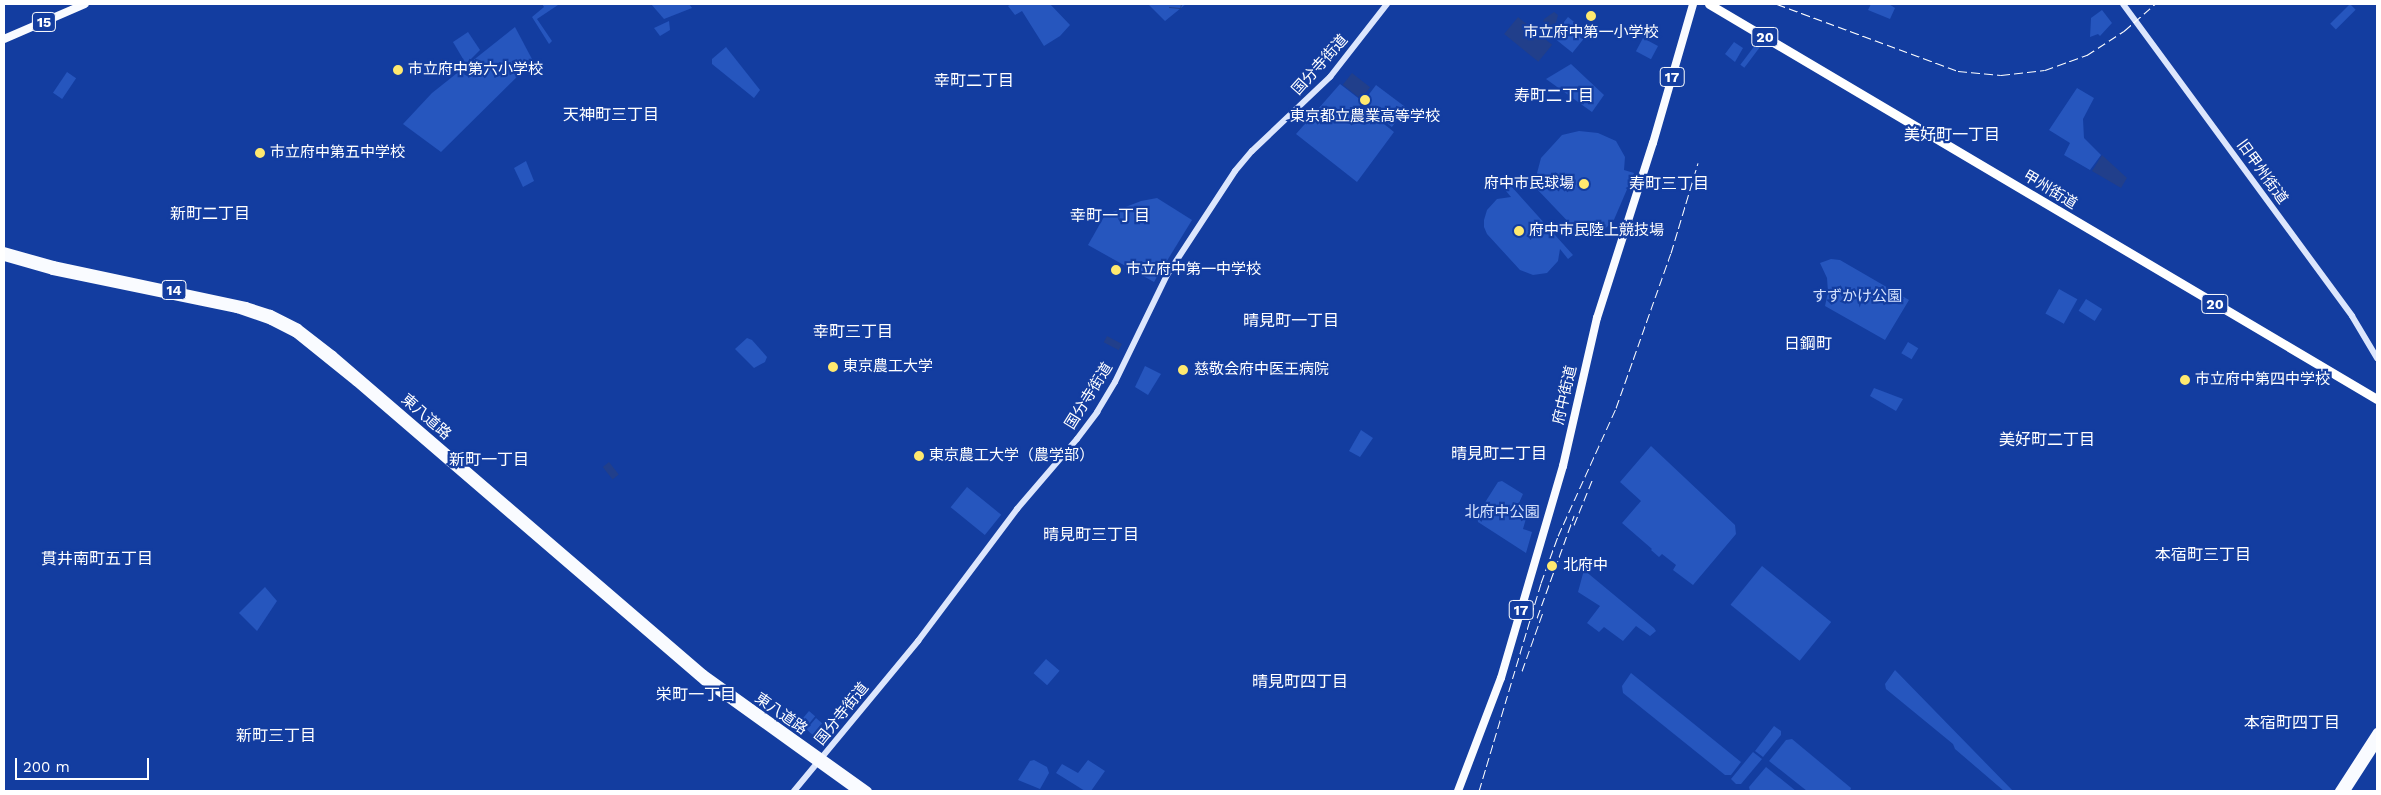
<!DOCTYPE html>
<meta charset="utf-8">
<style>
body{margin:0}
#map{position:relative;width:2381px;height:795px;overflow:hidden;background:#133da0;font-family:"Work Sans","Noto Sans JP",sans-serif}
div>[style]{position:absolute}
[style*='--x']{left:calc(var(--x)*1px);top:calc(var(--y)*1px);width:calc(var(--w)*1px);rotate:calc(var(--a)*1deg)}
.green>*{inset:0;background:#2656be;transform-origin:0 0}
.water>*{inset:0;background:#213f8b;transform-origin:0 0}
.stream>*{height:1px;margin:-0.5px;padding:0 0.5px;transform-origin:0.5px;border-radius:0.5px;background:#213f8b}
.secondary>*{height:6px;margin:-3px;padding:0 3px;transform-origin:3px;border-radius:3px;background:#dce6fd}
.primary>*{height:8px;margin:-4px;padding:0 4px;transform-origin:4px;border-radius:4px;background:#f9fbff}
.highway>*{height:9px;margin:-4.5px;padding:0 4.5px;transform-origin:4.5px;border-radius:4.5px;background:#fff}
.rail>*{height:1px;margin-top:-0.5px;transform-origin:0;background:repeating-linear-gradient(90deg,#fff 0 9px,transparent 0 13px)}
.dots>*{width:14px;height:14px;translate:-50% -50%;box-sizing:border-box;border:2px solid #133da0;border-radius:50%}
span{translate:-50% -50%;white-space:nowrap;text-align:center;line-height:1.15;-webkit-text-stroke:4.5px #133da0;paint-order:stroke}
.shield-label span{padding:1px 4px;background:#133da0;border:1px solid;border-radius:4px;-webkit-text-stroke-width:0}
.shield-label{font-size:14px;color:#fff;font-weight:700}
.poi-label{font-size:15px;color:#fff}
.left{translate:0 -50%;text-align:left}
.right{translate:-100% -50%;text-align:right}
.street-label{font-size:15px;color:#fff}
.park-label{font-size:15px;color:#d5e2fe}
.neighbourhood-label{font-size:16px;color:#fff}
.frame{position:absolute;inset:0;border:5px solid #fff;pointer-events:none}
.scale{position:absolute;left:15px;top:758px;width:134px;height:22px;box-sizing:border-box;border:2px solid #fff;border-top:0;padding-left:6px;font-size:15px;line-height:18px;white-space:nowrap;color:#fff;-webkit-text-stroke:4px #133da0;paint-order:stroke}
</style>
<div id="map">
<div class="green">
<i style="clip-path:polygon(542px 4px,558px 5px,537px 19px,552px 41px,549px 44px,532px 17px,544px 7px)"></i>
<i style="clip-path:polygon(651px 4px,689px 4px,692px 8px,664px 19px)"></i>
<i style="clip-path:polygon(1011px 4px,1050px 4px,1070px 25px,1060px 36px,1044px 46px,1022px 11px,1015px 15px,1008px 6px)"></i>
<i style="clip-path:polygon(1148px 4px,1186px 4px,1165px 21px)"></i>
<i style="clip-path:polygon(1871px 4px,1889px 4px,1895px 8px,1890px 19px,1868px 10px)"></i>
<i style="left:2350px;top:4px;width:8px;height:28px;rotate:45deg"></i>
<i style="clip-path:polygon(2102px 10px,2112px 23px,2100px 36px,2098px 34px,2090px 37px,2091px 18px)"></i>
<i style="left:1568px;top:17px;width:26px;height:25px;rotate:39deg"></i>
<i style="clip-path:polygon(669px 21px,670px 30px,660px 36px,654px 28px)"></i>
<i style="clip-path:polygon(515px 27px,533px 61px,441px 152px,403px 124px,432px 93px)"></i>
<i style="clip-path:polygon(468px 32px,480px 50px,466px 64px,453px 42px)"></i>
<i style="left:1643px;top:38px;width:17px;height:15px;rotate:28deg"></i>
<i style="left:1759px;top:40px;width:5px;height:31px;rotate:37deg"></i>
<i style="clip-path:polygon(1734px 42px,1743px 48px,1735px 62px,1725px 54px)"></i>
<i style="clip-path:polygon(726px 47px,760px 90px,754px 98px,712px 64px,712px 59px)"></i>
<i style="clip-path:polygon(1571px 64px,1604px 95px,1592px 112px,1546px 79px)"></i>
<i style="left:67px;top:72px;width:11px;height:25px;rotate:34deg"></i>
<i style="clip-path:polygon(1340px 84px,1362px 101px,1360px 105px,1394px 132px,1357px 182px,1296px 134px)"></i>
<i style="left:1376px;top:85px;width:38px;height:24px;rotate:37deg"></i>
<i style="clip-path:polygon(2077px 88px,2094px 98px,2083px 119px,2084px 138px,2101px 155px,2090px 170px,2064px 155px,2070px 143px,2049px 130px)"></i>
<i style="clip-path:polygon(1579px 131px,1598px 133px,1616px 141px,1625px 157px,1624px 170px,1634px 173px,1613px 222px,1603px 230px,1594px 233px,1576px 230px,1535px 187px,1541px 181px,1537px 173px,1541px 158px,1562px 135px)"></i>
<i style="clip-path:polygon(526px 161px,534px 181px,523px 187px,514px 168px)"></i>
<i style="clip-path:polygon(1511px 186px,1573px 255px,1568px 259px,1560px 249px,1558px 261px,1547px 273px,1533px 275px,1520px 270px,1487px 234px,1484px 227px,1484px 220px,1487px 210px,1497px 199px,1511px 197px,1506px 191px)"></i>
<i style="clip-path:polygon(1157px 198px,1192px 220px,1154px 282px,1088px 245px,1105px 215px,1141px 201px)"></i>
<i style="clip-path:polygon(1831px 259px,1840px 260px,1909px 300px,1885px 340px,1825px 306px,1828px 292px,1827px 278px,1820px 263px)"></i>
<i style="left:2059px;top:289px;width:21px;height:28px;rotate:29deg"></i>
<i style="left:2086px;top:299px;width:19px;height:14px;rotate:32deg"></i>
<i style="clip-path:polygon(747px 338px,752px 340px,767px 357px,765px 362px,754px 368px,735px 349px)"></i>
<i style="left:1908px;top:342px;width:12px;height:13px;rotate:31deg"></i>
<i style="clip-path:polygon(1145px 366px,1161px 374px,1148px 395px,1135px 387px)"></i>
<i style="clip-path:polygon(1874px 388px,1903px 399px,1896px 411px,1870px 396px)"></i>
<i style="clip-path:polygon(1361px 430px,1373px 438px,1360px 457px,1349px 451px)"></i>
<i style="clip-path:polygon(1651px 446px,1735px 525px,1736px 534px,1693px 585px,1673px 570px,1676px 565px,1662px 554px,1659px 557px,1651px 550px,1652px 549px,1622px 523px,1641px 501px,1620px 482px)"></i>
<i style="clip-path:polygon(1502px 481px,1523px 494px,1519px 503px,1529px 508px,1523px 529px,1532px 532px,1526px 553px,1478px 522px,1477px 515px,1498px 482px)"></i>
<i style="left:967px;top:487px;width:44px;height:26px;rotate:39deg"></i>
<i style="left:1762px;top:566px;width:89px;height:50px;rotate:39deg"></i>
<i style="clip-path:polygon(1584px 570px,1654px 628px,1656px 631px,1650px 636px,1636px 626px,1623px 641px,1604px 627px,1599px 632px,1587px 623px,1600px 606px,1578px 592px)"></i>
<i style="clip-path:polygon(265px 587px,277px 601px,257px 631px,239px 613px)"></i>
<i style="left:1046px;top:659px;width:18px;height:19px;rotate:41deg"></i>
<i style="clip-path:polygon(1895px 670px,2013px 791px,2004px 791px,1955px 749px,1953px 744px,1886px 689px,1885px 684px)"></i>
<i style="clip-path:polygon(1631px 673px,1741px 762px,1731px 775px,1725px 775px,1623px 693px,1622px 686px)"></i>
<i style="left:809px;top:711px;width:8px;height:15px;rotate:40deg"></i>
<i style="left:816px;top:718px;width:8px;height:15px;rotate:40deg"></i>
<i style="clip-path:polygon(1774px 726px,1781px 731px,1781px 735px,1763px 757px,1755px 751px)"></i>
<i style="clip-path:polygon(1792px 739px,1851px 788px,1850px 791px,1807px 791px,1769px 761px,1786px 740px)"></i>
<i style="clip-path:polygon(1753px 752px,1762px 759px,1741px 784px,1736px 784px,1731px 779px)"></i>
<i style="clip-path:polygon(1034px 760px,1047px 767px,1049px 773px,1040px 789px,1018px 780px,1030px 761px)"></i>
<i style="clip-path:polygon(1088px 760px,1105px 771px,1091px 791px,1085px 791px,1056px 773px,1062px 764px,1078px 773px)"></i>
<i style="clip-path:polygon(1766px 767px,1796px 791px,1750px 791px,1749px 787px)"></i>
</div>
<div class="water">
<i style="clip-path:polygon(1554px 12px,1558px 15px,1556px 23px,1547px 26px,1543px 23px,1544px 19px)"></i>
<i style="left:1518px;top:17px;width:44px;height:22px;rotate:39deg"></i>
<i style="left:442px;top:59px;width:15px;height:7px;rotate:48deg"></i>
<i style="left:1352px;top:73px;width:23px;height:15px;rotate:38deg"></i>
<i style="clip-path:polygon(2102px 155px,2127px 178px,2121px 188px,2092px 171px)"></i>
<i style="left:1107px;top:336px;width:17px;height:7px;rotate:28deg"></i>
<i style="left:609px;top:462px;width:16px;height:8px;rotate:52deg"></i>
</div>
<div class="stream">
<i style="--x:1169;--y:7;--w:11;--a:5"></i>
<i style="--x:1180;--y:8;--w:4;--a:-76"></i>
</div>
<div class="secondary">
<i style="--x:2123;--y:4;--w:387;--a:53.7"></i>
<i style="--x:2352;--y:316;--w:49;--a:59.2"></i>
<i style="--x:794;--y:791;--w:195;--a:-50.4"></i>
<i style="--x:918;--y:641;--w:165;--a:-53.1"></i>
<i style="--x:1017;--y:509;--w:92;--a:-49.4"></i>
<i style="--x:1077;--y:439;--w:34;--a:-53"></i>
<i style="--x:1097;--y:412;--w:35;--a:-59"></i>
<i style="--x:1115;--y:382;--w:119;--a:-64.1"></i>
<i style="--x:1167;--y:275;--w:124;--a:-56.8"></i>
<i style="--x:1235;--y:171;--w:26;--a:-50"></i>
<i style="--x:1252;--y:151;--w:108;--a:-43.5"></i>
<i style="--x:1330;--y:77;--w:93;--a:-52"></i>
</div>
<div class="primary">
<i style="--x:4;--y:39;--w:88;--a:-23.4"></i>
<i style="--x:4;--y:251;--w:51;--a:15.9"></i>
<i style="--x:53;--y:265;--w:197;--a:12"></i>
<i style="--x:246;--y:306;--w:26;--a:18"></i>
<i style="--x:271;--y:314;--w:30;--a:27"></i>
<i style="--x:298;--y:328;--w:44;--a:37.6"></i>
<i style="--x:333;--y:355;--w:489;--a:40.7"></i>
<i style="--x:704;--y:674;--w:201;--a:35.5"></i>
<i style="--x:4;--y:257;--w:51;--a:15.9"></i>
<i style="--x:53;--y:271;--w:188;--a:11.7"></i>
<i style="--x:237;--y:309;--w:36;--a:19"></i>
<i style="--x:271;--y:321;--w:27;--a:27"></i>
<i style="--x:295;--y:333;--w:78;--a:38.8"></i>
<i style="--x:356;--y:382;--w:459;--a:40.7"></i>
<i style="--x:704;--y:681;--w:188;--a:35.7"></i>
<i style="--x:1458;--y:791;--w:121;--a:-69.2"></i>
<i style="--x:1501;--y:678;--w:221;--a:-73.7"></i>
<i style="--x:1563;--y:466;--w:152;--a:-77.1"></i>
<i style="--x:1597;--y:318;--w:184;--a:-72.3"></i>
<i style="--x:1653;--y:143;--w:145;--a:-73.9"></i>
<i style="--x:2339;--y:791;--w:70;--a:-57.2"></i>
<i style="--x:2346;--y:791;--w:57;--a:-57.1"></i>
</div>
<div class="highway">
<i style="--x:1709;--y:4;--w:776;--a:30.6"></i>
</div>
<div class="rail">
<i style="--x:1777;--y:4;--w:193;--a:20.3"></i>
<i style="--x:1958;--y:71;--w:43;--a:5.3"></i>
<i style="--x:2001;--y:75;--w:44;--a:-6.5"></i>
<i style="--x:2045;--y:70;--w:45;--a:-19.7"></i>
<i style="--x:2087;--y:55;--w:44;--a:-33"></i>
<i style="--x:2124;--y:31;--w:41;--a:-41.1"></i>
<i style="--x:1574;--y:525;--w:51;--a:-68"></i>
<i style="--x:1537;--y:618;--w:109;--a:-70.1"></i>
<i style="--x:1522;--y:671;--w:63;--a:-70.4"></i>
<i style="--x:1479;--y:791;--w:217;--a:-73.4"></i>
<i style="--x:1541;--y:583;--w:50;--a:-70.1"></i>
<i style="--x:1558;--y:536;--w:141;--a:-65.6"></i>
<i style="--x:1616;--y:408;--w:164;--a:-70.5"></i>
<i style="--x:1671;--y:253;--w:94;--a:-73.3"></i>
</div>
<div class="dots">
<i style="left:1591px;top:16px;background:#ffe96f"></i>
<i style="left:398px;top:70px;background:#ffe96f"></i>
<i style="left:1365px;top:100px;background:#ffe96f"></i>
<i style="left:260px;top:153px;background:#ffe96f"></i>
<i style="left:1584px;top:184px;background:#ffe96f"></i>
<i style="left:1519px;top:231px;background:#ffe96f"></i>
<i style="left:1116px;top:270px;background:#ffe96f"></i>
<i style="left:833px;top:367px;background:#ffe96f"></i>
<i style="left:1183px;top:370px;background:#ffe96f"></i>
<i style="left:2185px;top:380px;background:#ffe96f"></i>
<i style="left:919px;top:456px;background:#ffe96f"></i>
<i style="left:1552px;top:566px;background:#ffe96f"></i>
</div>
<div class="shield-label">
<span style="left:44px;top:22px">15</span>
<span style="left:1765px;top:37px">20</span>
<span style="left:1672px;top:77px">17</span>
<span style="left:174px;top:290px">14</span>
<span style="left:2215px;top:304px">20</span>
<span style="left:1521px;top:610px">17</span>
</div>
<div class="poi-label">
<span style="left:1591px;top:33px">市立府中第一小学校</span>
<span class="left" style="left:408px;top:70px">市立府中第六小学校</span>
<span style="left:1365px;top:117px">東京都立農業高等学校</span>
<span class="left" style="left:270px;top:153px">市立府中第五中学校</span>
<span class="right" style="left:1574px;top:184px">府中市民球場</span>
<span class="left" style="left:1529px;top:231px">府中市民陸上競技場</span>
<span class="left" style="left:1126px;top:270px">市立府中第一中学校</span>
<span class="left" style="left:843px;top:367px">東京農工大学</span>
<span class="left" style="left:1194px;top:370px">慈敬会府中医王病院</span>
<span class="left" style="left:2195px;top:380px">市立府中第四中学校</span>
<span class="left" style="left:929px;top:456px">東京農工大学（農学部）</span>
<span class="left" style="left:1563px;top:566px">北府中</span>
</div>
<div class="street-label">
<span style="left:1320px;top:65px;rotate:-48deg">国分寺街道</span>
<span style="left:2262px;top:172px;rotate:54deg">旧甲州街道</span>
<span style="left:2050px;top:190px;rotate:31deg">甲州街道</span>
<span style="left:1565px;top:395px;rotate:-77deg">府中街道</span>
<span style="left:1089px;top:396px;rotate:-58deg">国分寺街道</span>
<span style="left:426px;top:417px;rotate:41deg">東八道路</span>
<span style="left:781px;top:714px;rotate:35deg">東八道路</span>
<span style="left:842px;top:714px;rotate:-51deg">国分寺街道</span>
</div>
<div class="park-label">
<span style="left:1857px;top:297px">すずかけ公園</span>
<span style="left:1502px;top:513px">北府中公園</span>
</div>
<div class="neighbourhood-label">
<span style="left:974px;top:81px">幸町二丁目</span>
<span style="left:1554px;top:96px">寿町二丁目</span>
<span style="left:611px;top:115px">天神町三丁目</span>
<span style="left:1952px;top:135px">美好町一丁目</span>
<span style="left:1669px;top:184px">寿町三丁目</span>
<span style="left:210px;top:214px">新町二丁目</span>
<span style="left:1110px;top:216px">幸町一丁目</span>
<span style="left:1291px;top:321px">晴見町一丁目</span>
<span style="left:853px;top:332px">幸町三丁目</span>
<span style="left:1808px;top:344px">日鋼町</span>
<span style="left:2047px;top:440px">美好町二丁目</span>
<span style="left:1499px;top:454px">晴見町二丁目</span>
<span style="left:489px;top:460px">新町一丁目</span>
<span style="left:1091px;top:535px">晴見町三丁目</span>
<span style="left:2203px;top:555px">本宿町三丁目</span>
<span style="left:97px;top:559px">貫井南町五丁目</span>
<span style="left:1300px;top:682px">晴見町四丁目</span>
<span style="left:696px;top:695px">栄町一丁目</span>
<span style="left:2292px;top:723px">本宿町四丁目</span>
<span style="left:276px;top:736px">新町三丁目</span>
</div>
<div class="frame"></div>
<div class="scale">200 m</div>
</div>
